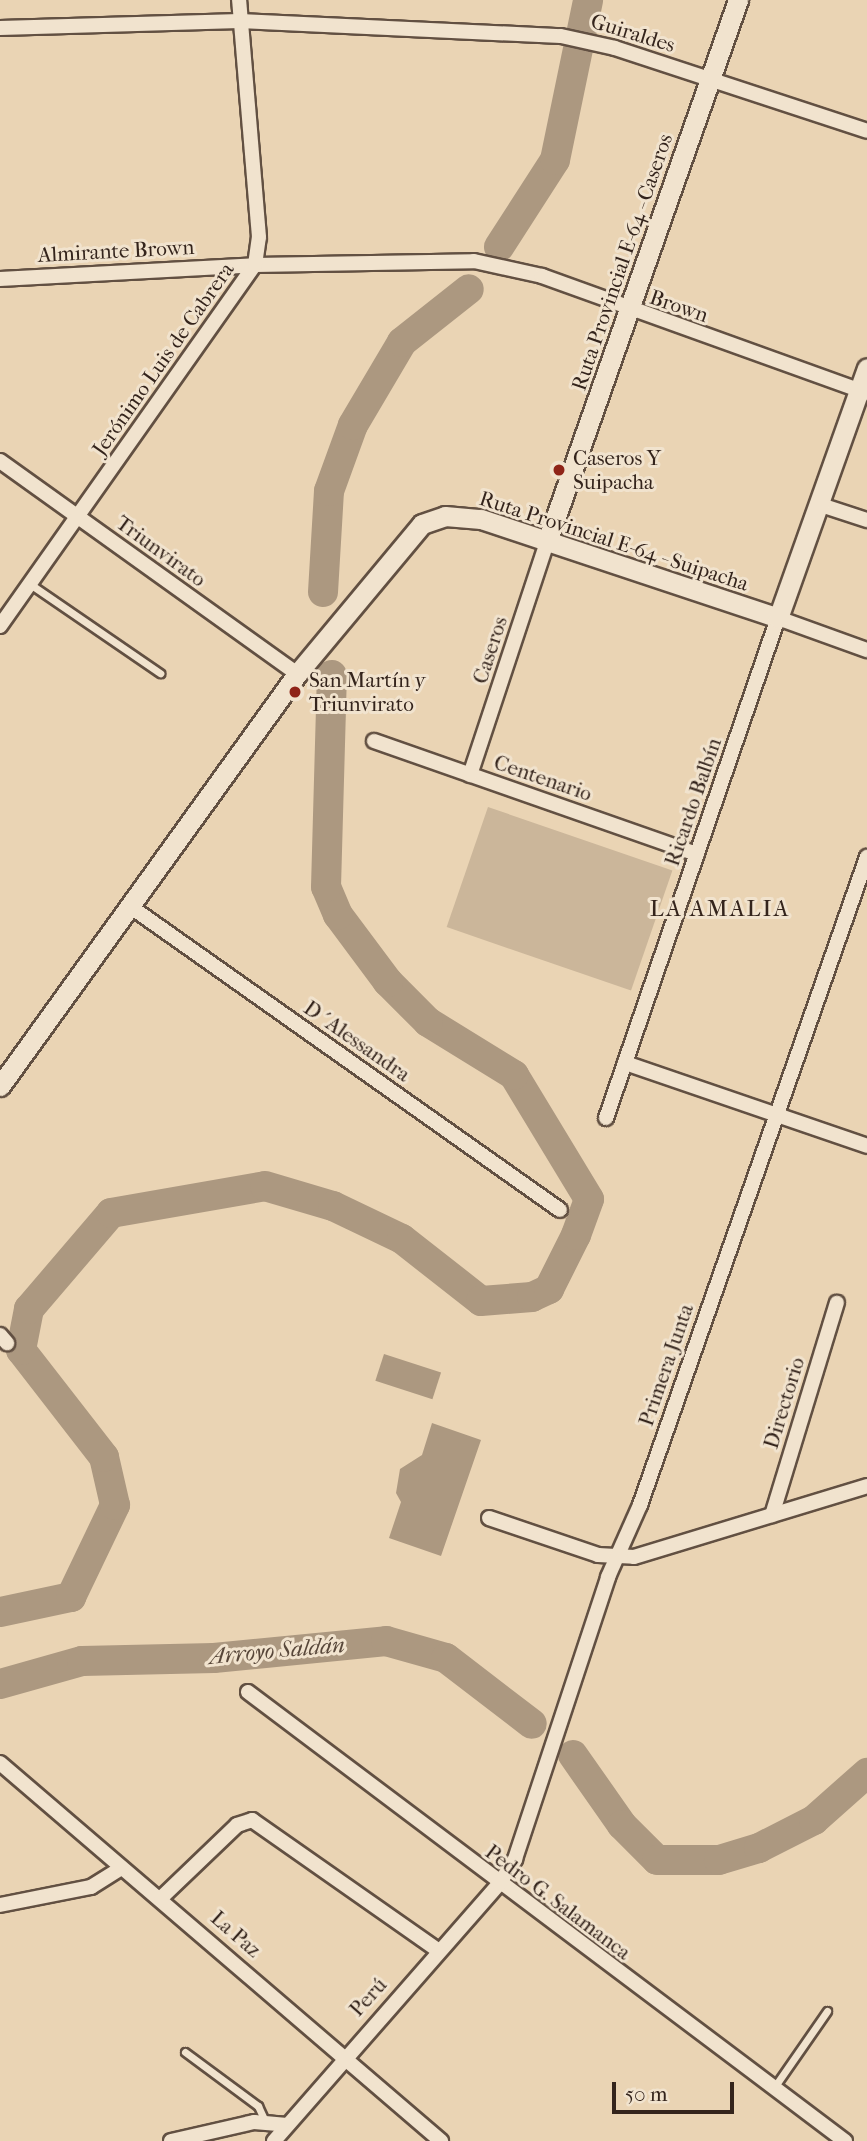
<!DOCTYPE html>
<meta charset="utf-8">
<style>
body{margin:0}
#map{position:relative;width:867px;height:2141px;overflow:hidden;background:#ead4b4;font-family:"IM FELL French Canon",serif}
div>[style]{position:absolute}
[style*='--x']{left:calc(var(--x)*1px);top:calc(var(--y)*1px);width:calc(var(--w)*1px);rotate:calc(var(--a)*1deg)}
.green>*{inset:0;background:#cbb69a;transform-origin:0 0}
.water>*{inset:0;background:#ac9880;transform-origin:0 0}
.river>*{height:30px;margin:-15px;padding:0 15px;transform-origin:15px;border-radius:15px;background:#ac9880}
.roads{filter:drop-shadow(2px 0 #625042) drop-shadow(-2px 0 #625042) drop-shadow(0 2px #625042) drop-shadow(0 -2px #625042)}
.lane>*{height:7px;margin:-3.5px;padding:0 3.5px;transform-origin:3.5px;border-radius:3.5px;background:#f1e3ce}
.street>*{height:14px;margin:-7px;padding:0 7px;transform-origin:7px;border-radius:7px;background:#f1e3ce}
.secondary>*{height:19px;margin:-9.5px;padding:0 9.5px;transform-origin:9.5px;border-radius:9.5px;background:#f1e3ce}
.dots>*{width:19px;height:19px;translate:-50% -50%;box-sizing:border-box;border:4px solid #f1e3ce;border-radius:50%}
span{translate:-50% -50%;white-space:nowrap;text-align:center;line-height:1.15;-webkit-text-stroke:6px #f1e3ce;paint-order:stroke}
.street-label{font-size:21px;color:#34241c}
.poi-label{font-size:21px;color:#34241c}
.left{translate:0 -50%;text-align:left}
.neighbourhood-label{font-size:23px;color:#34241c;letter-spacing:2px}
.water-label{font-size:23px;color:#58473a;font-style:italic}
.scale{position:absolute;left:612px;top:2082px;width:122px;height:32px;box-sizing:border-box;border:4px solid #34241c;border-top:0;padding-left:9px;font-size:21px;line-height:24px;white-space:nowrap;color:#34241c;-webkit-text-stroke:5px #f1e3ce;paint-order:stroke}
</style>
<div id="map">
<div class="green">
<i style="left:488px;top:807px;width:195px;height:127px;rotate:19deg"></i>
</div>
<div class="water">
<i style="left:384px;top:1354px;width:60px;height:28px;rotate:18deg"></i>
<i style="clip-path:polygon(432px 1423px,481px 1440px,441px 1556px,389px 1538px,401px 1502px,396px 1493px,400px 1469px,422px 1455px)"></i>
</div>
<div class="river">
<i style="--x:499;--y:247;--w:103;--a:-57.2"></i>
<i style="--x:555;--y:160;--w:163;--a:-78.3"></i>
<i style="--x:323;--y:592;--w:101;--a:-86.6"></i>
<i style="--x:329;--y:491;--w:70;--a:-70"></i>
<i style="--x:353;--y:425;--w:96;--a:-59.4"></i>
<i style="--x:402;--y:342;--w:85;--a:-38.3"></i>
<i style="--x:0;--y:1612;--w:73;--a:-11.9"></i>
<i style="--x:71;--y:1597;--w:102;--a:-64.4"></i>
<i style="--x:115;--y:1505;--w:49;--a:-102.9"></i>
<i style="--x:104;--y:1457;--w:135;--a:-127.8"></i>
<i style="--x:21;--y:1350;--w:42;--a:-79"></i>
<i style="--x:29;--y:1309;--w:126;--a:-49.5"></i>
<i style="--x:111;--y:1213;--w:156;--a:-9.9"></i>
<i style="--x:265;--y:1186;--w:71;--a:16.4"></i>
<i style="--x:333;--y:1206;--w:76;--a:25.6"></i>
<i style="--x:402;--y:1239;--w:100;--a:38.1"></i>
<i style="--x:481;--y:1301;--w:51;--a:-4.5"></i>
<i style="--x:532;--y:1297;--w:19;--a:-25"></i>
<i style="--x:549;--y:1289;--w:60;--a:-63.4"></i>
<i style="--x:576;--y:1235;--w:38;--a:-70"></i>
<i style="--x:589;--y:1199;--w:145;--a:-121.2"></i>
<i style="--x:514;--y:1075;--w:101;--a:-148.4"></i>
<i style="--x:428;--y:1022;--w:57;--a:-135"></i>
<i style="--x:388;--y:982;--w:84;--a:-126.7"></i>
<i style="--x:338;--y:915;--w:30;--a:-113"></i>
<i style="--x:326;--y:887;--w:212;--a:-88.4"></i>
<i style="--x:0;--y:1684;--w:85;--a:-15.7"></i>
<i style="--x:82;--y:1661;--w:132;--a:-1.3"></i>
<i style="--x:214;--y:1658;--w:173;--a:-5.6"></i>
<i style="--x:386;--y:1641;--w:62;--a:15.8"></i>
<i style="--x:446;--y:1658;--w:108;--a:37.5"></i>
<i style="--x:573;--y:1755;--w:85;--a:55"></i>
<i style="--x:622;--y:1825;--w:49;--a:45"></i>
<i style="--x:657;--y:1860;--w:62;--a:0"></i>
<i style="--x:719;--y:1860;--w:42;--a:-16.7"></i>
<i style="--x:759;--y:1848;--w:62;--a:-27"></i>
<i style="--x:814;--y:1820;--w:71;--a:-41.6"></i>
</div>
<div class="roads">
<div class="lane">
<i style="--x:30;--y:584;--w:158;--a:34.4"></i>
<i style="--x:185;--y:2052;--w:91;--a:36.5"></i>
<i style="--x:258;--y:2106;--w:17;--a:65"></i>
<i style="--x:773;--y:2089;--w:95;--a:-55.3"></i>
</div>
<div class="street">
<i style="--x:0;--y:28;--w:240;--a:-1.7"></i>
<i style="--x:240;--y:21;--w:321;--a:2.7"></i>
<i style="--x:561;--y:36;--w:55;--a:12.5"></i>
<i style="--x:615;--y:48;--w:265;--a:18.2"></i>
<i style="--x:0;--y:279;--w:255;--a:-3.1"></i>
<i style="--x:255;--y:265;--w:219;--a:-1"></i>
<i style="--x:474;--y:261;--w:70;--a:12.4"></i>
<i style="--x:542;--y:276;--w:345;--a:19.8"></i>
<i style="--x:0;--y:461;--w:365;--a:35.6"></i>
<i style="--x:818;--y:504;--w:52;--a:18.1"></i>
<i style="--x:0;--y:626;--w:442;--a:-54.8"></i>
<i style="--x:255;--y:265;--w:28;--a:-82"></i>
<i style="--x:259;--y:237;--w:238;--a:-94.8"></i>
<i style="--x:374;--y:741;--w:342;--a:19.3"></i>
<i style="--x:470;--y:775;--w:249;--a:-71.7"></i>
<i style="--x:131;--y:907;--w:525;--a:35.23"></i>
<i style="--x:625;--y:1063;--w:256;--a:18.9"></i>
<i style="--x:606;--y:1118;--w:529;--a:-71.02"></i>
<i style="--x:778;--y:618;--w:95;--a:19.8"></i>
<i style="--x:0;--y:1335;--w:11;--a:49"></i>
<i style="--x:772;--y:1515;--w:222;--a:-73"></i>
<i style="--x:489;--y:1518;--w:115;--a:18.7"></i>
<i style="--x:598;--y:1555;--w:36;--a:3"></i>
<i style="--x:634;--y:1557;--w:244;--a:-16.9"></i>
<i style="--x:248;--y:1692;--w:747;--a:36.95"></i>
<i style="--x:0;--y:1763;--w:581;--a:40.6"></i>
<i style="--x:161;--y:1898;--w:105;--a:-43.8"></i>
<i style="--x:237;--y:1825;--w:16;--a:-18"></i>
<i style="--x:252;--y:1820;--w:227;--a:35"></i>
<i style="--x:0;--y:1905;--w:93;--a:-11.2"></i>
<i style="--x:91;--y:1887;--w:36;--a:-32"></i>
<i style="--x:171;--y:2141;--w:85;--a:-12.9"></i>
<i style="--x:254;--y:2122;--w:33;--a:5"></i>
<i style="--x:274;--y:2141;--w:342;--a:-48.8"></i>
<i style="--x:499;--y:1884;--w:30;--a:-57"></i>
<i style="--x:515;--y:1859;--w:297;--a:-71.7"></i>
<i style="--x:608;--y:1577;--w:79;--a:-66"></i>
<i style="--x:640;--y:1505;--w:687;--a:-70.69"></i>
</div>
<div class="secondary">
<i style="--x:548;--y:539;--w:572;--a:-70.58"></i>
<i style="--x:0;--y:1086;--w:508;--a:-54.21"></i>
<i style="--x:297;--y:674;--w:195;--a:-50.2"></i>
<i style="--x:422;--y:524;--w:24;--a:-19"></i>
<i style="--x:445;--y:516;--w:36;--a:5"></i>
<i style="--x:481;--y:519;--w:313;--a:18.4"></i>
<i style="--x:778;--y:618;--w:265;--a:-70.4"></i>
</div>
</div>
<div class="dots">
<i style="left:559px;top:470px;background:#8f2418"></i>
<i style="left:295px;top:692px;background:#8f2418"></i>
</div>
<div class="street-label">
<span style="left:633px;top:33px;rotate:17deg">Guiraldes</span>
<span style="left:116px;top:251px;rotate:-3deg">Almirante Brown</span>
<span style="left:622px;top:262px;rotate:-71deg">Ruta Provincial E-64 - Caseros</span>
<span style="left:679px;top:306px;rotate:19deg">Brown</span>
<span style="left:163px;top:359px;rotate:-55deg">Jerónimo Luis de Cabrera</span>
<span style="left:614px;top:541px;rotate:18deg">Ruta Provincial E-64 - Suipacha</span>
<span style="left:161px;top:551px;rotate:36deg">Triunvirato</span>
<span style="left:490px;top:650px;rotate:-72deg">Caseros</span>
<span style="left:543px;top:778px;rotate:19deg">Centenario</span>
<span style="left:693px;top:802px;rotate:-71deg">Ricardo Balbín</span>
<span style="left:357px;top:1041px;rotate:35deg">D´Alessandra</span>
<span style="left:666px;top:1365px;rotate:-71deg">Primera Junta</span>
<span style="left:784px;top:1403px;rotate:-73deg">Directorio</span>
<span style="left:558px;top:1902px;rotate:37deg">Pedro G. Salamanca</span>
<span style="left:236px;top:1934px;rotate:41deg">La Paz</span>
<span style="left:368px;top:1997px;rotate:-48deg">Perú</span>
</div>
<div class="poi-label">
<span class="left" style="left:573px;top:470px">Caseros Y<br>Suipacha</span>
<span class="left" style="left:309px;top:692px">San Martín y<br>Triunvirato</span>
</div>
<div class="neighbourhood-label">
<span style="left:720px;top:909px">LA AMALIA</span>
</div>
<div class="water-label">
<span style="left:277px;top:1651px;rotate:-5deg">Arroyo Saldán</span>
</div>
<div class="scale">50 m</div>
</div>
